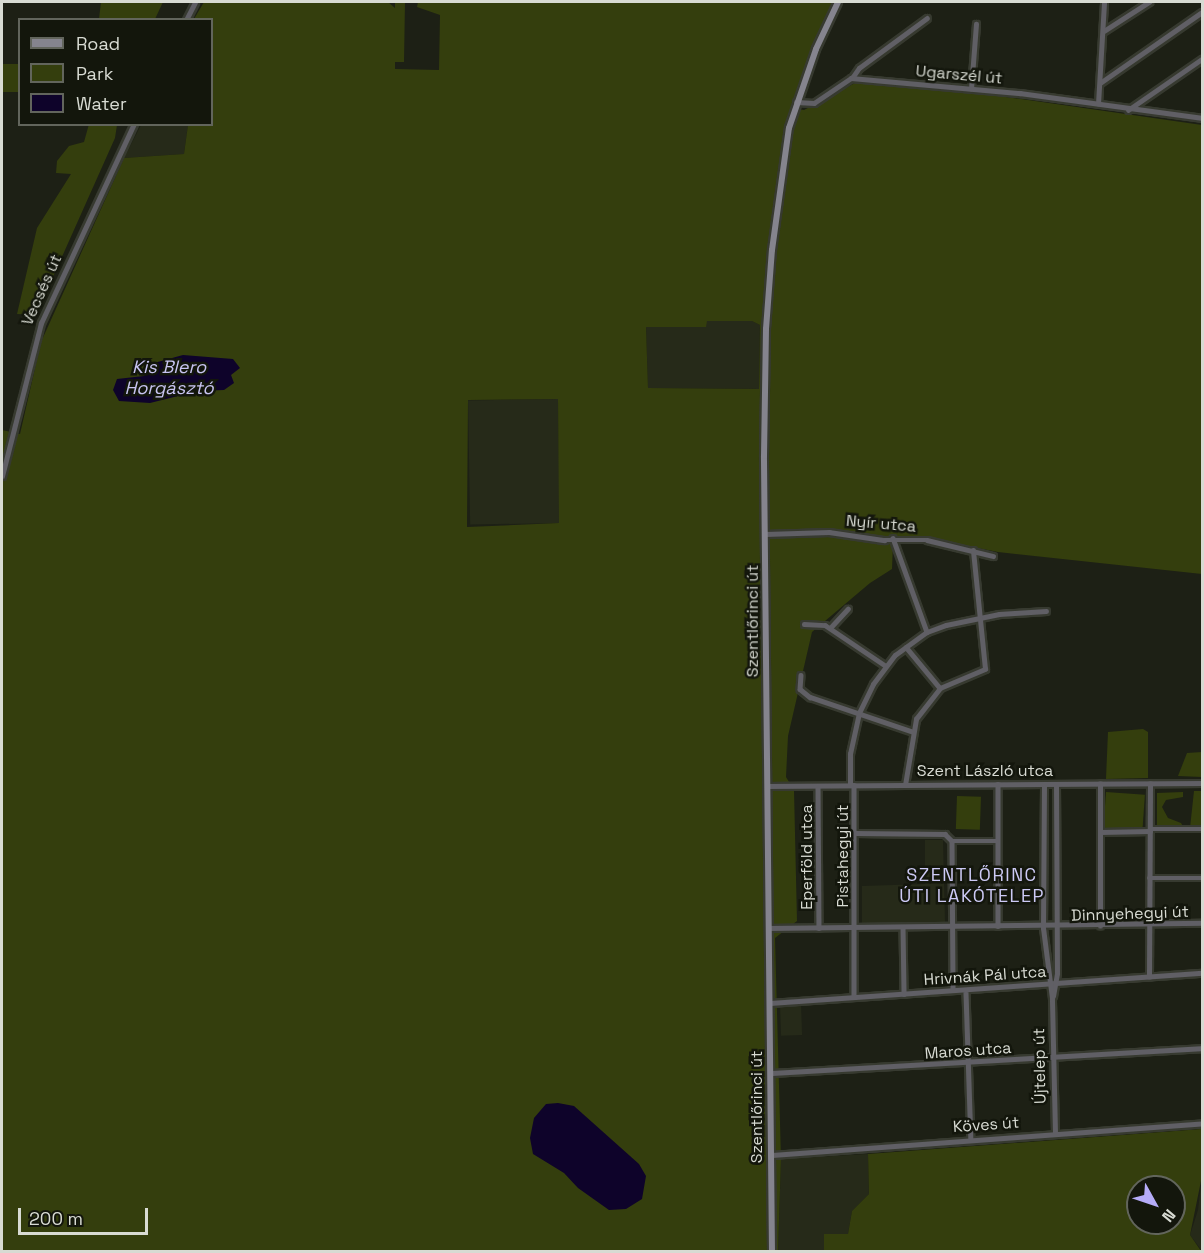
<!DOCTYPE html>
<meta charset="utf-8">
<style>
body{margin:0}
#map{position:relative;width:1204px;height:1253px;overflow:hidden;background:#1d2015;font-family:"Space Grotesk",sans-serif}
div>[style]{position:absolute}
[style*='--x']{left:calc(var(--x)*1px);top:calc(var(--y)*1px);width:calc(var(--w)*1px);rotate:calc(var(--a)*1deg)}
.built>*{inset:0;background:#262a19;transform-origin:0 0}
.green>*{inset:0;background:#343e0d;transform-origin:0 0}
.water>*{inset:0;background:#0e032a}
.roads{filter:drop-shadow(2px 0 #373a30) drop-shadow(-2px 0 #373a30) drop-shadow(0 2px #373a30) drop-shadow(0 -2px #373a30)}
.minor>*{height:4.5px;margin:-2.25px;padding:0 2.25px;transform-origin:2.25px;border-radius:2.25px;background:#605f65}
.tertiary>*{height:5px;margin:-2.5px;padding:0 2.5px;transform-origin:2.5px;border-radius:2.5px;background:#605f65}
.secondary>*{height:6px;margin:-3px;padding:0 3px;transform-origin:3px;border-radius:3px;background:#85848e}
span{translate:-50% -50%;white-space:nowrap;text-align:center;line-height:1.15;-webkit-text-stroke:5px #13160c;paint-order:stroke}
.street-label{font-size:16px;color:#d8dbd3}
.water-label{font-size:18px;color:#c8c4f1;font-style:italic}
.neighbourhood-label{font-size:18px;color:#cdcaf5;letter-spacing:1.5px}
.frame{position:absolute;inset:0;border:3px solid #d8dbd3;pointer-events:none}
.legend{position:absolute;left:18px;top:18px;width:195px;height:108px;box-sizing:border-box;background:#13160c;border:2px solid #62655c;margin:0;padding:8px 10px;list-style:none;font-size:18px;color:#d8dbd3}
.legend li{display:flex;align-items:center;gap:12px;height:30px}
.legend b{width:30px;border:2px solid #62655c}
.north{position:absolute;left:1126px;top:1175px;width:60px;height:60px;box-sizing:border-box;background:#13160c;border:2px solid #62655c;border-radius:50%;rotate:130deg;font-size:16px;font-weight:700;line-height:24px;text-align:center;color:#d8dbd3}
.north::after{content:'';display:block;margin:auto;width:21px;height:27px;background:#b5acf8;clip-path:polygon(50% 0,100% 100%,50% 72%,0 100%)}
.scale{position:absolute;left:18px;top:1208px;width:130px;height:27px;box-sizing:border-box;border:3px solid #d8dbd3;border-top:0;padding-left:8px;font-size:18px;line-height:21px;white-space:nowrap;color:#d8dbd3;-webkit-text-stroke:4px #13160c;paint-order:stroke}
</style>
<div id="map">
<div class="built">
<i style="clip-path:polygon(141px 125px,188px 125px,184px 154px,124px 158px)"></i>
<i style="clip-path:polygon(706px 321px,752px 321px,760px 325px,759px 389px,648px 388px,646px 327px,706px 327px)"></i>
<i style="left:558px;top:399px;width:124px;height:90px;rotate:89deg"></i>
<i style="clip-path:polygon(925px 840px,943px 840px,945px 922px,862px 923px,862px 886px,925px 884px)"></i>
<i style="left:801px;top:1004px;width:31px;height:21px;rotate:88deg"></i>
<i style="clip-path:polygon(868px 1154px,869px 1194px,852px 1211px,848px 1234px,829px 1251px,778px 1252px,781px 1159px)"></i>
<i style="clip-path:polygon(1202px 1176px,1202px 1251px,1190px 1235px,1198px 1210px)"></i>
</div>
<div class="green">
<i style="clip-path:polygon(101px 2px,163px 2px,155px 19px,99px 19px)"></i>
<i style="clip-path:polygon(evenodd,204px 2px,388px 2px,395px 8px,395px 2px,405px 2px,404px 62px,395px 62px,395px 69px,439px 70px,440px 15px,417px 7px,418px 2px,835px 2px,791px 108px,804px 110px,855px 83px,895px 81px,1202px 125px,1202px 574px,998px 552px,937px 540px,893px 544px,892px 569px,870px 583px,812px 632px,788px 736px,786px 777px,794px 790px,797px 921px,775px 938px,781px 1159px,778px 1251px,2px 1251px,2px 430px,20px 434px,41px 342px,124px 158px,184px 154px,188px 125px,212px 124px,212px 20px,194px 19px,204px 2px,707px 321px,752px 321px,760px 325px,759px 389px,648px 388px,646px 327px,706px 327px,707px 321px,204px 2px,558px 399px,559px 523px,467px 527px,468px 400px,558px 399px)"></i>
<i style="left:19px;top:64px;width:28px;height:17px;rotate:90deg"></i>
<i style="clip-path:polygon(89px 124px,117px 125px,115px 138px,36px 315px,17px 314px,37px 228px,71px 174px,56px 173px,57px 161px,69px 146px,84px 142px)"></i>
<i style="clip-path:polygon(1143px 729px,1148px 732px,1148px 778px,1106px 779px,1108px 732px)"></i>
<i style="clip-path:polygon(1202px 752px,1202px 777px,1178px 776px,1187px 753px)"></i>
<i style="clip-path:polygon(1194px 791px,1202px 791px,1202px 828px,1190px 828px)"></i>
<i style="left:1106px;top:792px;width:39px;height:37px;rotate:4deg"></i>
<i style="clip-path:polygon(1183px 792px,1183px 797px,1166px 800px,1162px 807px,1168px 818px,1181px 823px,1184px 828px,1157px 828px,1157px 793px)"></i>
<i style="left:957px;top:796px;width:24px;height:33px;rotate:2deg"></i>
<i style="clip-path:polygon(evenodd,1202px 1129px,1202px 1176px,1190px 1235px,1201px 1251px,824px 1250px,824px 1234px,848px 1234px,852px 1211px,869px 1194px,868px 1154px,1202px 1129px,1138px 1187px,1174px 1187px,1174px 1223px,1138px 1223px,1138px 1187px)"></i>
</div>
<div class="water">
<i style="clip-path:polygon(183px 355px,233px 359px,240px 368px,231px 375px,234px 383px,224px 390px,198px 391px,150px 403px,119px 401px,113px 390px,117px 379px,144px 376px,154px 363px)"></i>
<i style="clip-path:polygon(558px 1103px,574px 1106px,639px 1164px,646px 1176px,642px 1199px,626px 1209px,609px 1210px,578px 1188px,564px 1173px,533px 1154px,530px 1138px,534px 1118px,546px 1104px)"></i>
</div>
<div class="roads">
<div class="minor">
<i style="--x:1104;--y:31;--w:54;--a:-32.8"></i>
<i style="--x:852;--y:78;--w:12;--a:-55"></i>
<i style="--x:859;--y:68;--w:84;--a:-36.3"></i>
<i style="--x:1100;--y:83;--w:124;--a:-34.8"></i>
<i style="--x:971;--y:89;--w:65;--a:-85.6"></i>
<i style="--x:796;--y:102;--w:18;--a:3"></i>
<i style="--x:814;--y:103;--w:45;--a:-34"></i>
<i style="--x:851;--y:78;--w:170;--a:5.1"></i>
<i style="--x:1020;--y:93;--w:184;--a:7.8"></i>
<i style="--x:1098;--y:104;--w:102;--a:-86.6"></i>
<i style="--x:1128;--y:110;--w:90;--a:-34.6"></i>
<i style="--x:765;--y:534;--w:64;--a:-1.8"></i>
<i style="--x:829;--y:532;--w:56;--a:8.3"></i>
<i style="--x:884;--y:540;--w:43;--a:0"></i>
<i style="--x:927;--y:540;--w:68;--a:13.6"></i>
<i style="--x:893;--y:538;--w:100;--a:70.1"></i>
<i style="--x:804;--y:624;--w:21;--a:3"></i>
<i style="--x:825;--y:625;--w:73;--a:33.9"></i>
<i style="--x:830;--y:628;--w:26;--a:-47"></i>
<i style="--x:906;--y:647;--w:53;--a:50.3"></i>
<i style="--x:801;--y:675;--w:14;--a:94"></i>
<i style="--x:800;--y:689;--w:13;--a:39"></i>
<i style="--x:810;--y:697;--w:107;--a:18.6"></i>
<i style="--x:998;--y:784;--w:142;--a:90"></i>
<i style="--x:850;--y:785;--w:31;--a:-90"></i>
<i style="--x:850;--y:754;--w:42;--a:-77.6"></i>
<i style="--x:859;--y:713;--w:32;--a:-64"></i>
<i style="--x:873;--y:684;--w:36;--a:-53"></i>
<i style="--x:895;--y:655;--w:39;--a:-36"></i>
<i style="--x:927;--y:632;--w:20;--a:-20"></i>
<i style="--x:946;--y:625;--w:54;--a:-11.7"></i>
<i style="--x:999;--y:614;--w:47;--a:-3.7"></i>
<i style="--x:854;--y:785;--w:212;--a:90"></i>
<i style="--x:905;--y:785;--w:67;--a:-80.5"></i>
<i style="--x:916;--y:719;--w:39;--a:-52"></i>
<i style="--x:940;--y:688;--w:49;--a:-22.9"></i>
<i style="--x:985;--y:669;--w:119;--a:-95.8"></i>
<i style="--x:767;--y:786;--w:277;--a:-0.4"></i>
<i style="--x:818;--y:786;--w:142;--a:89.6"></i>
<i style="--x:1150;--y:829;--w:52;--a:0"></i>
<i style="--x:1101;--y:832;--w:49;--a:-1.2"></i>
<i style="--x:855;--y:833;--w:90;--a:0.6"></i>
<i style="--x:945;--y:834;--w:10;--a:45"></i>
<i style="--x:952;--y:841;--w:149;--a:89.6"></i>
<i style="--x:952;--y:841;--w:45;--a:0"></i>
<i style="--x:1149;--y:878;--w:53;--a:0"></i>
<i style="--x:1100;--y:926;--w:142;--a:-90"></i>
<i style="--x:903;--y:927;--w:67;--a:89.1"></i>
<i style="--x:770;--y:928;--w:432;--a:-0.7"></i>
<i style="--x:1149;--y:977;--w:193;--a:-89.7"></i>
<i style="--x:966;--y:993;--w:147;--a:88.1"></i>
<i style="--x:770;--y:1003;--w:433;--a:-4"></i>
<i style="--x:770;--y:1073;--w:433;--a:-3.3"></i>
</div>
<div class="tertiary">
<i style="--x:186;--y:20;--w:20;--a:-63"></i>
<i style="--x:2;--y:476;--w:158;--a:-75.7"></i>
<i style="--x:41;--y:323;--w:220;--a:-65"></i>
<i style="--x:1053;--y:996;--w:23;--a:-80"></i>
<i style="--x:1057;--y:973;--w:189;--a:-90.3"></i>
<i style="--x:1055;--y:1133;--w:135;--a:-91.3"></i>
<i style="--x:1052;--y:998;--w:71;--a:-97.3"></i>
<i style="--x:1043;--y:928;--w:144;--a:-89.6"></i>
<i style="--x:1044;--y:784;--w:158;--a:-0.4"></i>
<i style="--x:771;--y:1155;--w:432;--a:-4.2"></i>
</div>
<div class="secondary">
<i style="--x:772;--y:1252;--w:796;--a:-90.58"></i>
<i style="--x:764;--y:456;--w:127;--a:-89.1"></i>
<i style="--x:766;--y:329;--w:79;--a:-85.7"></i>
<i style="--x:772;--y:250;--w:123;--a:-82.1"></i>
<i style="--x:789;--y:128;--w:83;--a:-71.1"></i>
<i style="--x:816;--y:49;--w:52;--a:-64.9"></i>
</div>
</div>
<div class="street-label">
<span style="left:959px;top:75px;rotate:5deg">Ugarszél út</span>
<span style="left:42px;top:290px;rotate:-66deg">Vecsés út</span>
<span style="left:881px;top:524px;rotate:5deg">Nyír utca</span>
<span style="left:753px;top:621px;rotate:-90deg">Szentlőrinci út</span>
<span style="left:985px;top:771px">Szent László utca</span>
<span style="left:843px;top:856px;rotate:-90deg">Pistahegyi út</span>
<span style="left:807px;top:857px;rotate:-90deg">Eperföld utca</span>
<span style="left:1130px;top:914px;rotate:-2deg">Dinnyehegyi út</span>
<span style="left:985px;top:976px;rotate:-4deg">Hrivnák Pál utca</span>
<span style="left:968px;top:1051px;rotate:-4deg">Maros utca</span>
<span style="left:1040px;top:1066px;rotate:-91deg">Újtelep út</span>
<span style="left:757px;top:1107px;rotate:-90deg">Szentlőrinci út</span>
<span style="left:986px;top:1125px;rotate:-4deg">Köves út</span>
</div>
<div class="water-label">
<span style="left:169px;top:378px">Kis Blero<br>Horgásztó</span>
</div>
<div class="neighbourhood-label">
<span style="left:972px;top:886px">SZENTLŐRINC<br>ÚTI LAKÓTELEP</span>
</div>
<div class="frame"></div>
<ul class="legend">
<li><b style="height:8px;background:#85848e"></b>Road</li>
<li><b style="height:16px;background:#343e0d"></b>Park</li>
<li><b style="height:16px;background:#0e032a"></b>Water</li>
</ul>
<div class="north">N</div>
<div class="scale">200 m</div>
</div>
